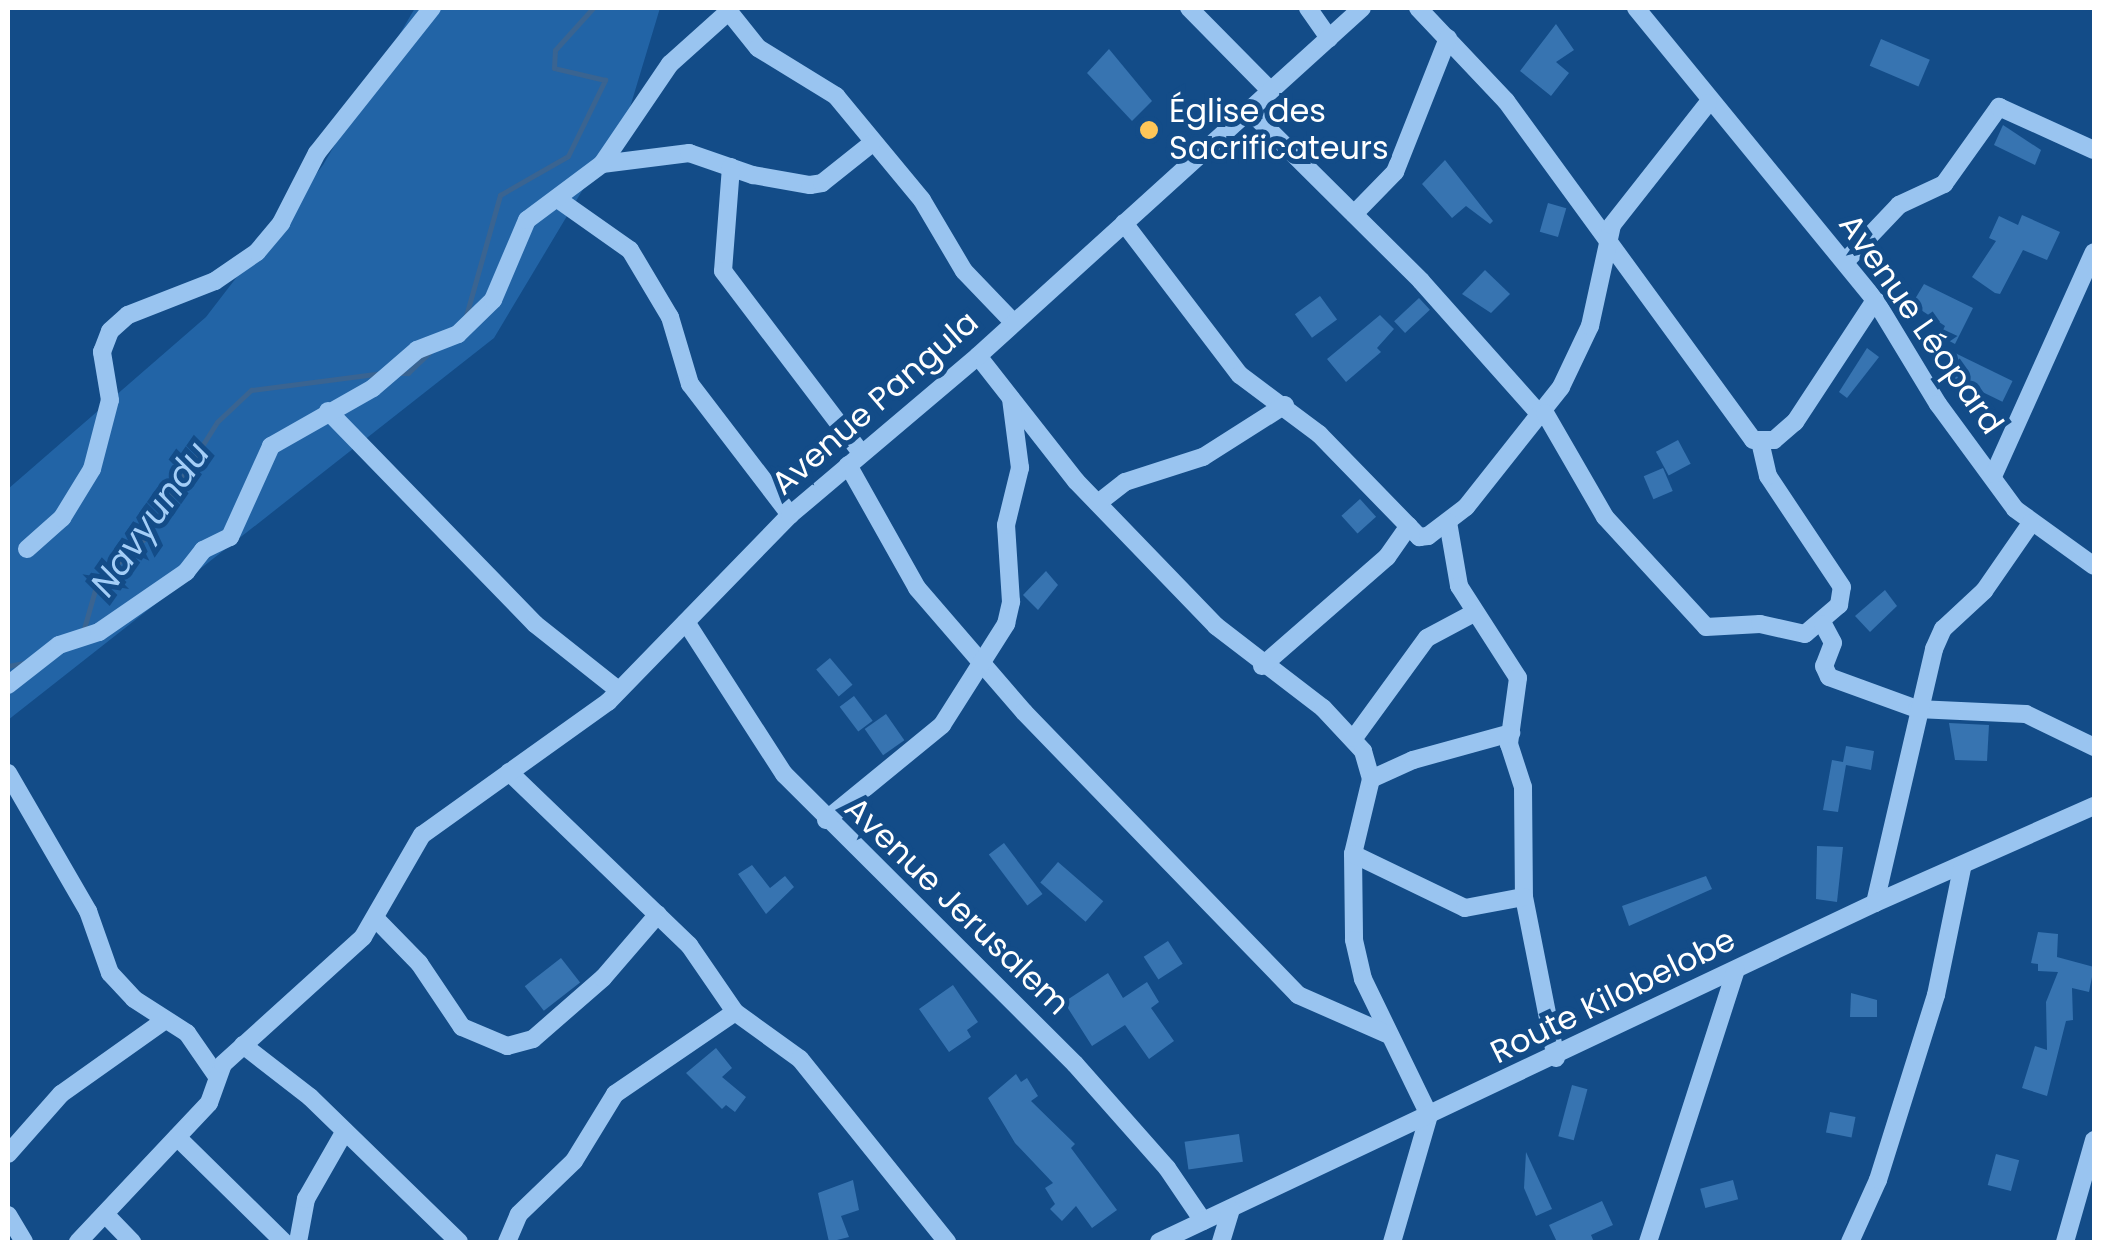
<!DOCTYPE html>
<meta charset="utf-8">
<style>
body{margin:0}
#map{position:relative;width:2102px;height:1250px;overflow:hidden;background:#134c88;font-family:Poppins,sans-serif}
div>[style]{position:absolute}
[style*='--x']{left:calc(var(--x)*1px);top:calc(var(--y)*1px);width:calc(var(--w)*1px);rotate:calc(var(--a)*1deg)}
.green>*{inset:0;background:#2264a6}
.stream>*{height:5px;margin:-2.5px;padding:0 2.5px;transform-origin:2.5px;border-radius:2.5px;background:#3a6491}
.building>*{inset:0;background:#3774b1;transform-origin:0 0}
.minor>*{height:18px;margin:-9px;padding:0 9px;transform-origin:9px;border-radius:9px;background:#99c4f0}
.dots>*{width:28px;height:28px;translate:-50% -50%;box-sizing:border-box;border:5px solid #134c88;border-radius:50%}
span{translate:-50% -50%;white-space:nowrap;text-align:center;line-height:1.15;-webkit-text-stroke:10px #134c88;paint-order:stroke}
.poi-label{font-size:32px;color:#fff}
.left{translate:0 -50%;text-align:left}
.street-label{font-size:32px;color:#fff}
.water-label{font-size:35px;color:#a4cef7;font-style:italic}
.frame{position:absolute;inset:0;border:10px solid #fff;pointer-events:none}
</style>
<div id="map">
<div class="green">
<i style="clip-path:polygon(415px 8px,660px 8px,628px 114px,494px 338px,8px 720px,8px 489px,206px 317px,323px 165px)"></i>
</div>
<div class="stream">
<i style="--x:466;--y:316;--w:126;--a:-74.3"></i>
<i style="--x:500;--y:195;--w:78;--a:-29.8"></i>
<i style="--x:568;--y:156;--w:85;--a:-64"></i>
<i style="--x:605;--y:80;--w:52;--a:-166.8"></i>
<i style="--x:554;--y:68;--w:18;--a:-87"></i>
<i style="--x:555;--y:50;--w:57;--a:-47.9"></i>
<i style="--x:399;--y:373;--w:9;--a:0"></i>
<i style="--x:408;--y:373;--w:30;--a:-44"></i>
<i style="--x:83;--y:632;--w:51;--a:-74.1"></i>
<i style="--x:97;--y:583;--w:63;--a:-43.1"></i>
<i style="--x:143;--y:540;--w:139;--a:-57.9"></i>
<i style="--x:217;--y:422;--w:47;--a:-43.3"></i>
<i style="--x:251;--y:390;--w:133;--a:-7.3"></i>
<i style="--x:8;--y:666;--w:15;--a:-11"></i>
</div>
<div class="building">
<i style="clip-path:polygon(1556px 24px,1574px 50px,1556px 62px,1569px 73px,1551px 96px,1520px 71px)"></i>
<i style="left:1881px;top:39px;width:53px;height:29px;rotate:23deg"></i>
<i style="clip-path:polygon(1109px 49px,1152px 101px,1132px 121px,1087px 73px)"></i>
<i style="clip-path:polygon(2003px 125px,2041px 150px,2035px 165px,1994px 145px)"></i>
<i style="clip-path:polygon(1445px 160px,1493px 221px,1490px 224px,1466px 206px,1452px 218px,1422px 184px)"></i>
<i style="left:1548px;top:203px;width:19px;height:30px;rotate:16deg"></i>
<i style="clip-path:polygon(2022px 215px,2060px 232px,2047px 260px,2023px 250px,2000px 294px,1995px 293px,1972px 277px,1996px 241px,1989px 238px,1999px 216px,2018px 225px)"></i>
<i style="clip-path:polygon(1485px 270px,1510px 294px,1491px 313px,1462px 294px)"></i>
<i style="clip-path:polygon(1924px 284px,1973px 308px,1955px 344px,1940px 336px,1945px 326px,1912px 304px)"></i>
<i style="left:1320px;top:296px;width:29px;height:31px;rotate:54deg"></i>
<i style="left:1419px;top:298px;width:16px;height:34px;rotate:47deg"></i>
<i style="clip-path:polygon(1380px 315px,1394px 329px,1377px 348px,1381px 352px,1346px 382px,1327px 359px)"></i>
<i style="clip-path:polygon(1867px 348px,1879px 357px,1847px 398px,1839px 392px)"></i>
<i style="left:1955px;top:353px;width:64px;height:23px;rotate:26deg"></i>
<i style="left:1678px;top:440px;width:27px;height:25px;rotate:62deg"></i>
<i style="left:1663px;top:468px;width:25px;height:21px;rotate:67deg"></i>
<i style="left:1360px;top:499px;width:24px;height:25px;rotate:48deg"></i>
<i style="clip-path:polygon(1046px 571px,1058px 585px,1038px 610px,1023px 595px)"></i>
<i style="clip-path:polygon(1885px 590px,1897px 606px,1870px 632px,1855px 616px)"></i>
<i style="left:830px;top:658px;width:35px;height:18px;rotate:50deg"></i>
<i style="left:854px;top:696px;width:31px;height:18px;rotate:53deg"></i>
<i style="left:886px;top:714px;width:32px;height:26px;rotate:55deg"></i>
<i style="clip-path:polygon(1949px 723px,1989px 725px,1987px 761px,1955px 760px)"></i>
<i style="clip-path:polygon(1846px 746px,1874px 751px,1871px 770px,1846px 765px,1838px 812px,1823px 810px,1832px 760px,1843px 762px)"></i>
<i style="left:1004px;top:843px;width:64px;height:19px;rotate:53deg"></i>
<i style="clip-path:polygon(1817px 846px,1843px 847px,1837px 902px,1816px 899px)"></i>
<i style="left:1058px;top:862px;width:60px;height:27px;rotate:41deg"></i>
<i style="clip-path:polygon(752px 865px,770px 888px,785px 876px,794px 887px,766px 914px,738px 874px)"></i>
<i style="clip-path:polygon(1706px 876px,1712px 889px,1629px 926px,1622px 906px)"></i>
<i style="clip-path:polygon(2038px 932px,2058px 934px,2057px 957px,2094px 967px,2089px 992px,2072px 988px,2073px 1020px,2066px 1021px,2047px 1096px,2022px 1088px,2035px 1046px,2047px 1050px,2046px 1002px,2058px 972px,2038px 971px,2038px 964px,2031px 963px)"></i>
<i style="left:1168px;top:941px;width:27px;height:29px;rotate:57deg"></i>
<i style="left:561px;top:958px;width:31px;height:46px;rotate:52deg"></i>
<i style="clip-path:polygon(1108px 973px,1123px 998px,1147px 982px,1159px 1002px,1151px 1008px,1174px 1041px,1149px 1059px,1125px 1025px,1092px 1046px,1064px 1002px)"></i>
<i style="clip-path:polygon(953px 985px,978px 1022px,967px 1030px,971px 1037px,949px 1052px,919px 1009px)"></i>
<i style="clip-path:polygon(1851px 993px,1877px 1000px,1877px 1017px,1850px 1017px)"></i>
<i style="clip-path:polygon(716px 1048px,732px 1068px,722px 1077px,746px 1097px,735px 1112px,726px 1105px,722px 1109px,686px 1073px)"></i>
<i style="clip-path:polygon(1016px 1074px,1021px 1082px,1027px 1078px,1038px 1096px,1031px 1101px,1075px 1144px,1071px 1148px,1117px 1210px,1092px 1228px,1076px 1206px,1062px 1221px,1050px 1209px,1055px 1204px,1045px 1188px,1053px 1183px,1015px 1143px,988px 1098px)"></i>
<i style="left:1572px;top:1085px;width:16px;height:53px;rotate:15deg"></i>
<i style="left:1830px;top:1112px;width:26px;height:21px;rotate:11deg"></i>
<i style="left:1239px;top:1134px;width:28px;height:55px;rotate:82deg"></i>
<i style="clip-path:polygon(1526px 1152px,1552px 1209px,1536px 1216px,1524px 1188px)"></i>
<i style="left:1996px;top:1154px;width:24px;height:32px;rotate:15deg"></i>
<i style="clip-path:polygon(853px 1180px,859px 1210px,841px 1216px,849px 1237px,829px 1242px,818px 1193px)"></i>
<i style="left:1733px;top:1180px;width:20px;height:34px;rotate:75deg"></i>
<i style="clip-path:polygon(1602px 1201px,1613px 1225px,1591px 1235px,1594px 1242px,1557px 1242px,1549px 1225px)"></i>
</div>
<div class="minor">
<i style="--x:726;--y:8;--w:51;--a:51.3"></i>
<i style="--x:758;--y:48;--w:92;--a:31.6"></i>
<i style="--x:836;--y:96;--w:135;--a:50.4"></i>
<i style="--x:922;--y:200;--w:82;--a:59.4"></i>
<i style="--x:964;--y:271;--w:71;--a:46.1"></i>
<i style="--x:1189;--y:8;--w:115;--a:45.4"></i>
<i style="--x:1308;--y:8;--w:37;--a:55"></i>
<i style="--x:1418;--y:8;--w:128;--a:46.6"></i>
<i style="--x:1506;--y:101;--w:419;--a:53.9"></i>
<i style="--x:1753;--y:440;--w:21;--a:0"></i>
<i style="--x:1774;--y:440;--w:28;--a:-41"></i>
<i style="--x:1795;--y:422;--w:146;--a:-56.7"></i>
<i style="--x:1636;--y:8;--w:377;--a:50.7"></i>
<i style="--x:1875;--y:300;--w:122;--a:58.8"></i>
<i style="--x:1938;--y:404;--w:130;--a:53.7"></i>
<i style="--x:2015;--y:509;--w:97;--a:35.8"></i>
<i style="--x:1248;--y:109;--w:244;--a:44.8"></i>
<i style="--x:1421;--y:281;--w:182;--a:48.3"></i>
<i style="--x:602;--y:164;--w:88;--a:-7.2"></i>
<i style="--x:689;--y:153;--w:68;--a:19"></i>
<i style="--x:753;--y:175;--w:58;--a:10"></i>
<i style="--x:810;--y:185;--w:12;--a:-9"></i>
<i style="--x:822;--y:183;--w:63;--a:-38.5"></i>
<i style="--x:731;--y:167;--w:104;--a:94.4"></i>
<i style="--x:723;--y:271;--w:228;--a:52.8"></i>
<i style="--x:559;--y:200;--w:87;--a:35.2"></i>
<i style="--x:630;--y:250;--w:78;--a:59.2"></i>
<i style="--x:670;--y:317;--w:70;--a:73.4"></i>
<i style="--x:690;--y:384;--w:165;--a:52.6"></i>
<i style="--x:1354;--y:214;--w:59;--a:-45.7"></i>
<i style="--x:1395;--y:172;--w:144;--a:-68.4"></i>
<i style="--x:1124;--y:223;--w:191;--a:52.7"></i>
<i style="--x:1240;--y:375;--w:99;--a:36.8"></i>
<i style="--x:1319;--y:434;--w:144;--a:45.8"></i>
<i style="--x:1419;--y:537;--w:9;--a:-6"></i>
<i style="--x:1428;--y:536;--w:48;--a:-37.3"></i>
<i style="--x:1466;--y:507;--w:153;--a:-51.6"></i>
<i style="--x:1561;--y:387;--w:68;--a:-64.6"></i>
<i style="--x:1590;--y:326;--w:103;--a:-77.7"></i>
<i style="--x:1612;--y:225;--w:155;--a:-51.8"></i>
<i style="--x:1845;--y:262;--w:79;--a:-46.5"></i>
<i style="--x:1899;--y:205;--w:50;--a:-25"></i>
<i style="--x:1944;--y:184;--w:95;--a:-54.5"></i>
<i style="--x:1999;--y:107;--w:104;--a:24.4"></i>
<i style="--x:978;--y:356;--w:159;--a:51.9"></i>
<i style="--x:1076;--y:481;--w:202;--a:46"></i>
<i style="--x:1216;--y:626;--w:135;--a:37.5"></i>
<i style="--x:1323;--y:708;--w:59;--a:47.1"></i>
<i style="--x:1363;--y:751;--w:29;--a:74"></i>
<i style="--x:1371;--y:779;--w:77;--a:103.5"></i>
<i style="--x:1353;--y:854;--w:86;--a:89.3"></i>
<i style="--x:1354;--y:940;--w:40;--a:77"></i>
<i style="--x:1363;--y:979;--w:151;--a:64.1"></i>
<i style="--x:1429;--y:1115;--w:132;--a:106.2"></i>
<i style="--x:328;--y:411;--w:297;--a:45.8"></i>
<i style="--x:535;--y:624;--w:105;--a:38.4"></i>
<i style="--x:1545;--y:413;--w:120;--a:60"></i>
<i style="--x:1605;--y:517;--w:149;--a:47.4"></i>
<i style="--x:1706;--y:627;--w:54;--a:-3.2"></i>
<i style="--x:1760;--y:624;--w:46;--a:12.5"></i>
<i style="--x:1805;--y:634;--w:45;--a:-40.5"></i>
<i style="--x:1839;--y:605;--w:18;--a:-81"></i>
<i style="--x:1842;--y:587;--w:133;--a:-123.7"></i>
<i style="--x:1768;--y:476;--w:35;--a:-103"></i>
<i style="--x:848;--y:465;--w:141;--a:60.7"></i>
<i style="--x:917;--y:588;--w:164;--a:49.2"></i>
<i style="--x:1024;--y:712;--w:394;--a:45.9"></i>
<i style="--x:1298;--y:995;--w:97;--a:23.7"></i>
<i style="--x:1994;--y:474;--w:243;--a:-65.8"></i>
<i style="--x:1098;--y:503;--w:34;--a:-38"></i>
<i style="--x:1125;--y:482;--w:82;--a:-17.8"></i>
<i style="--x:1203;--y:457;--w:97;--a:-32.4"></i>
<i style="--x:1448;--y:522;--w:65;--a:80.2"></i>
<i style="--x:1459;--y:586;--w:109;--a:57.3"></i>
<i style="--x:1518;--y:678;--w:67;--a:97.8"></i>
<i style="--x:1509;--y:744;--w:45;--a:72"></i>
<i style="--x:1523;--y:787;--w:110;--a:89.5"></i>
<i style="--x:1524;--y:897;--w:164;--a:78.8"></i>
<i style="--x:27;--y:549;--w:47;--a:-41.5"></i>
<i style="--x:62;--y:518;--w:57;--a:-58.5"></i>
<i style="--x:92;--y:469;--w:71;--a:-75.4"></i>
<i style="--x:110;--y:400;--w:49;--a:-99.5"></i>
<i style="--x:102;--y:352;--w:22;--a:-69"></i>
<i style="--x:110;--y:331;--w:24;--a:-42"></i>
<i style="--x:128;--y:315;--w:93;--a:-21.3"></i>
<i style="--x:215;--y:281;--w:51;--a:-34.6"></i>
<i style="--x:257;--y:252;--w:38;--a:-50"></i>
<i style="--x:281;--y:223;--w:79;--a:-62.8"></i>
<i style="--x:317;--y:153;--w:185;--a:-51.6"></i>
<i style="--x:686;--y:622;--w:181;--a:57.2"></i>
<i style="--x:784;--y:774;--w:411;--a:44.9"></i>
<i style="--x:1075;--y:1064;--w:139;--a:48.5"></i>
<i style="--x:1167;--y:1168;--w:64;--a:55.8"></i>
<i style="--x:1823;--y:624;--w:21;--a:62"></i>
<i style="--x:1833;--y:643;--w:25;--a:111"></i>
<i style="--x:1824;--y:666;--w:12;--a:66"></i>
<i style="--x:1829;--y:677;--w:94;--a:20"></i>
<i style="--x:1917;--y:709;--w:109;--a:2.6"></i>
<i style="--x:2026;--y:714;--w:76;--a:25.9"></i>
<i style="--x:1262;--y:666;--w:166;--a:-41.1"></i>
<i style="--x:1387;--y:557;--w:38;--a:-55"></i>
<i style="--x:8;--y:685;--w:65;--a:-38.1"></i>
<i style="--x:59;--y:645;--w:42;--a:-18"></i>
<i style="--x:99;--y:632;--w:106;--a:-34.6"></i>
<i style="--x:186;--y:572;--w:28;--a:-52"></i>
<i style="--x:203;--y:550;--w:30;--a:-26"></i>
<i style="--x:230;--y:537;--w:100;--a:-65.7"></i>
<i style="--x:271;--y:446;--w:117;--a:-29.6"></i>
<i style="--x:373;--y:388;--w:58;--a:-40.8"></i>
<i style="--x:417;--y:350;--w:44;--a:-21.3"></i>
<i style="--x:458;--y:334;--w:49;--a:-44.2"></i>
<i style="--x:493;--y:300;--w:87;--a:-67"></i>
<i style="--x:527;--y:220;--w:94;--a:-36.7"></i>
<i style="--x:602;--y:164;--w:121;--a:-55.8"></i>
<i style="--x:670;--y:64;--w:79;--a:-41.9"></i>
<i style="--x:1354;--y:738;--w:124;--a:-53.9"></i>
<i style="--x:1427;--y:638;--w:51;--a:-28.1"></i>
<i style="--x:509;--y:772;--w:250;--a:43.9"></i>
<i style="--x:689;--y:945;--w:81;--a:55.5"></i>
<i style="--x:735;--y:1012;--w:80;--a:35.9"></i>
<i style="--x:800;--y:1059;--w:235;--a:51.2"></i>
<i style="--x:8;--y:773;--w:160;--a:59.9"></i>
<i style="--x:88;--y:911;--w:66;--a:70.5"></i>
<i style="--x:110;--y:973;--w:35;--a:47"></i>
<i style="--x:134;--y:999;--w:63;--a:32.7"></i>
<i style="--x:187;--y:1033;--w:51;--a:55.4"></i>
<i style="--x:1371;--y:779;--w:46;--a:-24.3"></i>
<i style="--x:1413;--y:760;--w:102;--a:-15.4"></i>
<i style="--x:826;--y:820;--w:150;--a:-39.3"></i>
<i style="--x:942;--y:725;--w:120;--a:-57.6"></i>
<i style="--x:1006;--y:624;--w:23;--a:-77"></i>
<i style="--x:1011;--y:602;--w:77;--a:-93.7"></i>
<i style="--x:1006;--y:525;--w:59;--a:-76.2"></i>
<i style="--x:1020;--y:468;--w:70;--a:-97.4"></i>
<i style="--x:1353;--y:854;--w:124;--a:25.7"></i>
<i style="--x:1465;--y:908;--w:60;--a:-10.6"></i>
<i style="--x:1875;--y:903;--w:261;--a:-76.9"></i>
<i style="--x:1934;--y:649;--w:22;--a:-66"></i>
<i style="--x:1943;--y:629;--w:56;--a:-42.8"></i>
<i style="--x:1984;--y:591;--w:83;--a:-55.3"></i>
<i style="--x:376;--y:919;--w:62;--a:45.7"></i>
<i style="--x:419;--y:963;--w:77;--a:56.1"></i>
<i style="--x:462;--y:1027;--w:49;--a:22.9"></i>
<i style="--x:507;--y:1046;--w:27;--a:-15"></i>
<i style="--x:533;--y:1039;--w:93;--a:-41.1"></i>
<i style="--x:603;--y:978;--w:84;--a:-49.3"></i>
<i style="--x:243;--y:1045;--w:85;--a:37.8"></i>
<i style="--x:310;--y:1097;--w:208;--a:44.2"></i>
<i style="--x:177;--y:1137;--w:150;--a:44.5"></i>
<i style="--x:8;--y:1154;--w:80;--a:-48.5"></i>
<i style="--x:61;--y:1094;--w:128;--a:-35.4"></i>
<i style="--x:105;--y:1214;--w:39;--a:46"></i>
<i style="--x:8;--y:1215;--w:31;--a:59"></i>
<i style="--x:78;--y:1242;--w:191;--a:-46.7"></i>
<i style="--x:209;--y:1103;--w:41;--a:-70.3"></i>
<i style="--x:223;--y:1064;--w:189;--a:-42.2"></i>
<i style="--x:363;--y:937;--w:118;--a:-60"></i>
<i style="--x:422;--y:835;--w:229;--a:-35.6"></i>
<i style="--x:608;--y:702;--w:261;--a:-45.8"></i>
<i style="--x:790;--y:515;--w:246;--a:-40.2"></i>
<i style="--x:978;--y:356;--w:518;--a:-42.18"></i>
<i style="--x:298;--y:1242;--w:44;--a:-79.5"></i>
<i style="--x:306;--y:1199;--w:78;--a:-60.2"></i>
<i style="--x:507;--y:1242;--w:30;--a:-67"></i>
<i style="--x:519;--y:1214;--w:76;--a:-43.9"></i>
<i style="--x:574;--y:1161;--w:79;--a:-58.5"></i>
<i style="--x:615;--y:1094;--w:145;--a:-34.3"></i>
<i style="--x:1159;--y:1242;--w:792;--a:-25.34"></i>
<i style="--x:1875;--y:903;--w:240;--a:-23.9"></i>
<i style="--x:1221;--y:1242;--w:34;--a:-73"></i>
<i style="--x:1648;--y:1242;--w:286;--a:-72.1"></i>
<i style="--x:1850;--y:1242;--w:68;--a:-65.7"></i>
<i style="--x:1878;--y:1180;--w:194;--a:-72.6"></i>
<i style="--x:1936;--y:995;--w:130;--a:-78.4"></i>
<i style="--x:2065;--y:1242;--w:106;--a:-74.1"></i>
</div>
<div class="dots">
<i style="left:1149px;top:130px;background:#ffc658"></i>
</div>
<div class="poi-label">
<span class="left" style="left:1169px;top:130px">Église des<br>Sacrificateurs</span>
</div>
<div class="street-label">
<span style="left:1921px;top:324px;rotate:55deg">Avenue Léopard</span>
<span style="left:875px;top:403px;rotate:-41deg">Avenue Pangula</span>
<span style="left:957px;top:906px;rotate:44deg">Avenue Jerusalem</span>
<span style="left:1613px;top:996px;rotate:-26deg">Route Kilobelobe</span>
</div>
<div class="water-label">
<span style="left:150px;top:519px;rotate:-55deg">Navyundu</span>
</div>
<div class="frame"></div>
</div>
